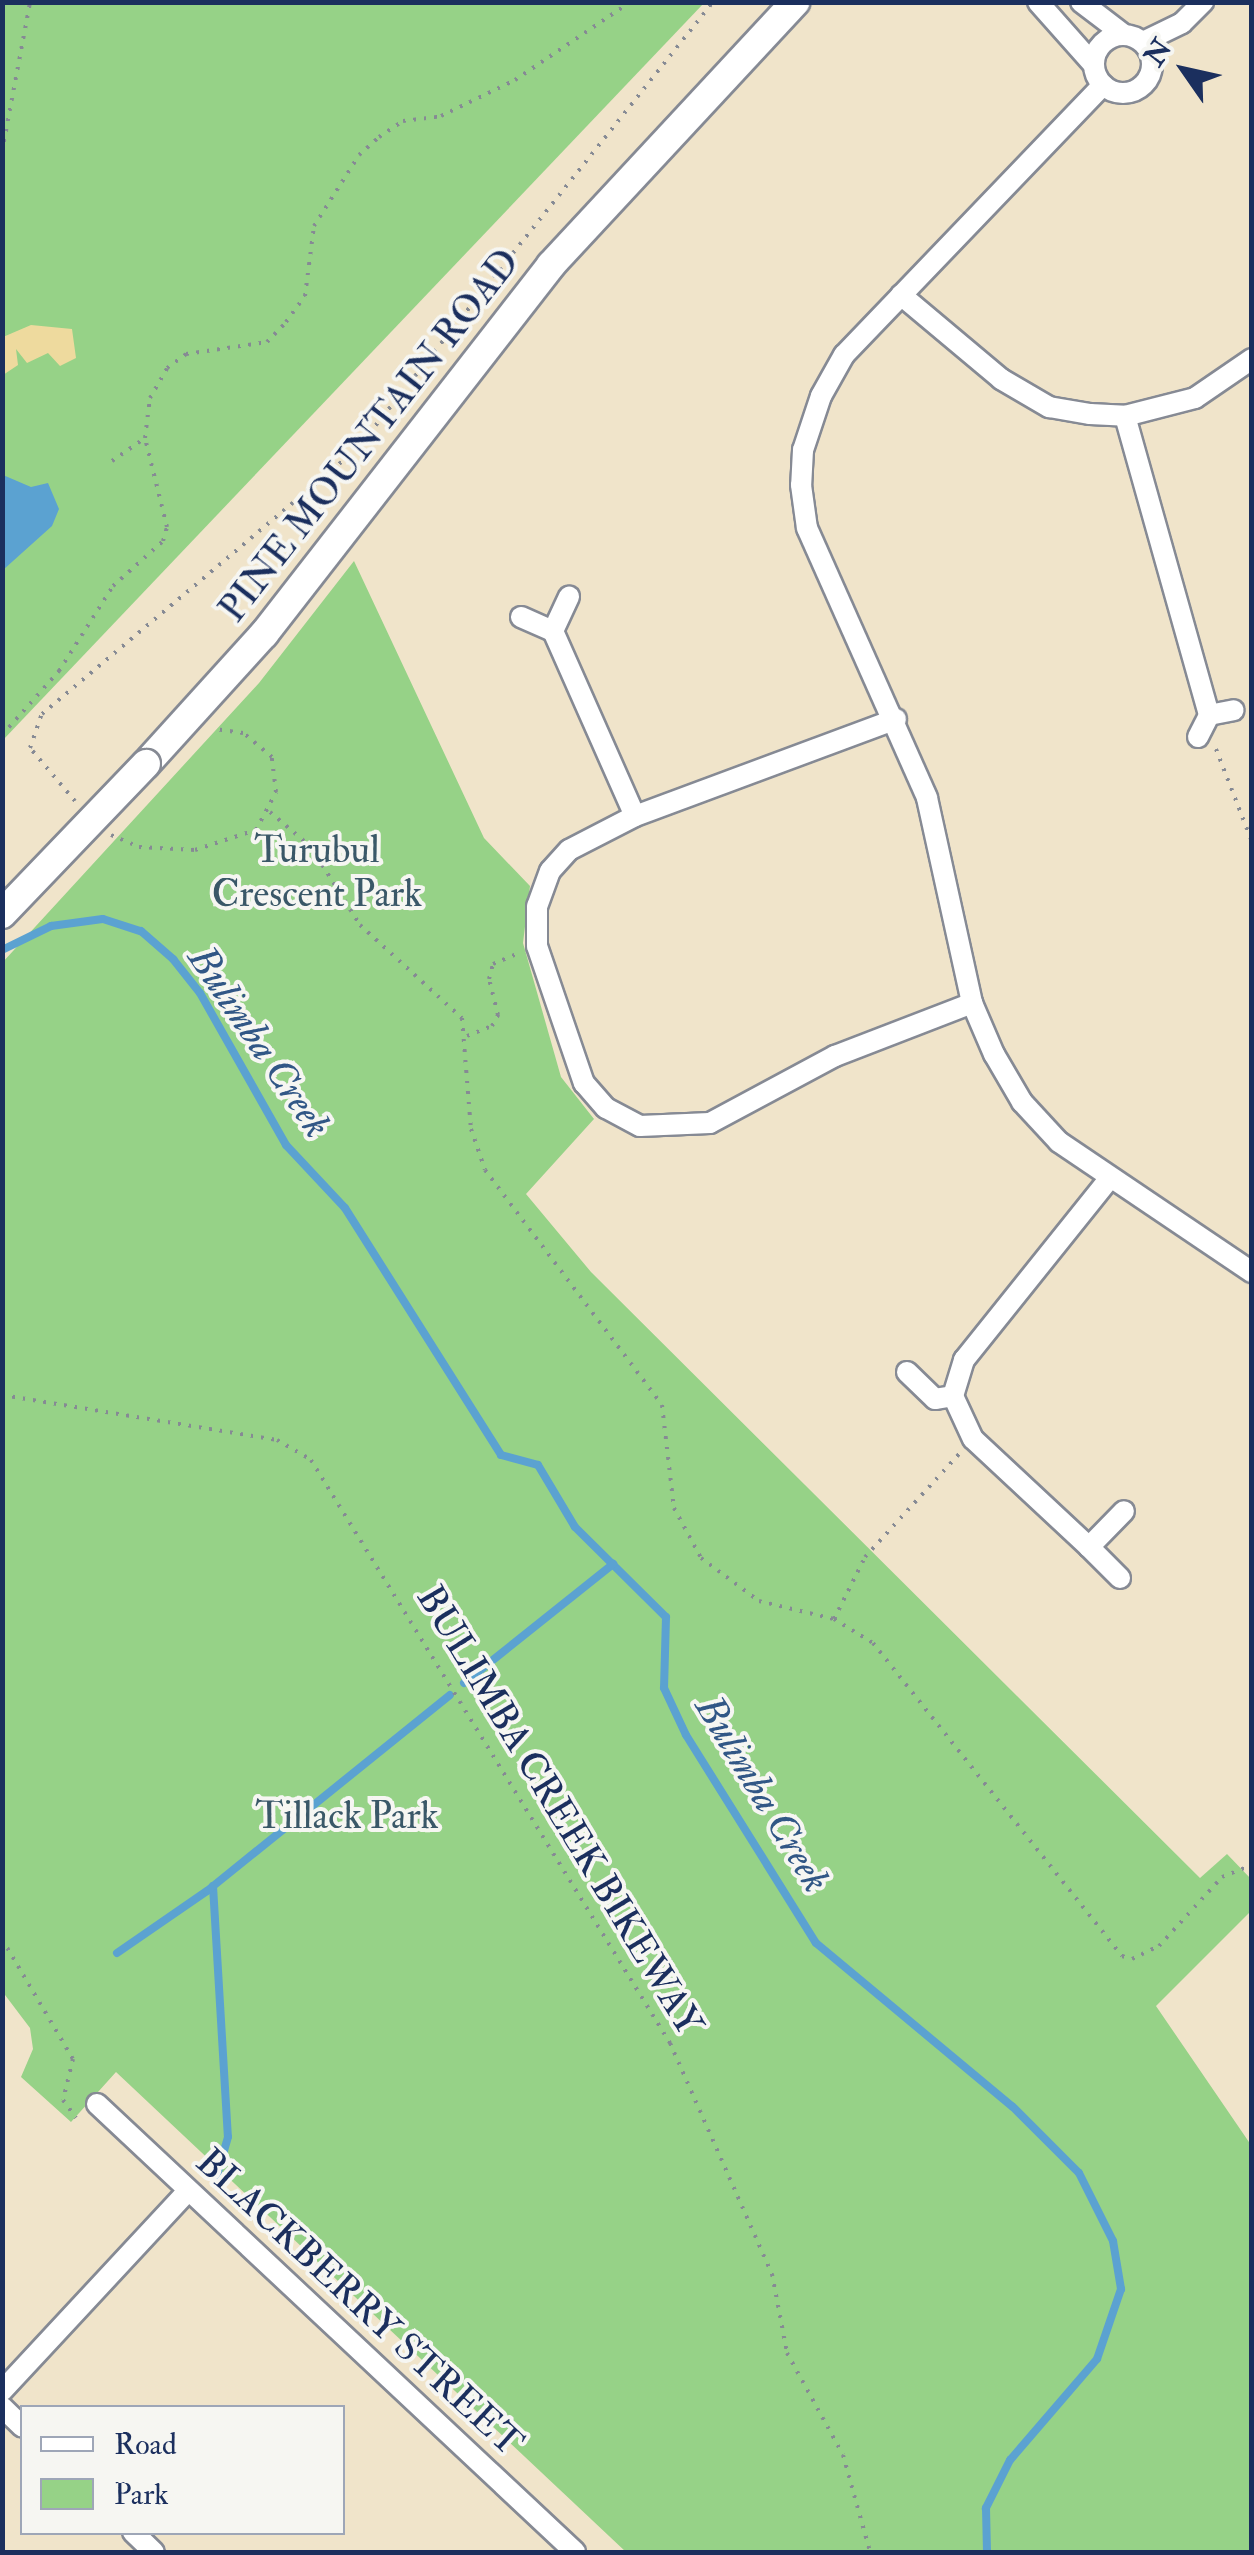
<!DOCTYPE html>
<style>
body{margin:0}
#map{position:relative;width:1254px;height:2555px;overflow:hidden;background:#f0e4ca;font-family:"IM FELL Double Pica",serif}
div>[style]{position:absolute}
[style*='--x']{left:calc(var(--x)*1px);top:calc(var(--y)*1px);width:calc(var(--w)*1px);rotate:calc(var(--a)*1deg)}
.green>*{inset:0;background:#96d287}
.sand>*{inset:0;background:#eeda9e}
.water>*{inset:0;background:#5ba2d1}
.stream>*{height:8px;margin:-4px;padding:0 4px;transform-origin:4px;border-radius:4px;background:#5ba2d1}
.path>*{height:4px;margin-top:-2px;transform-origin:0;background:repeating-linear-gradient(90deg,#868a94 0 2.5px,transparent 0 10.5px)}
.roads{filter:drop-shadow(2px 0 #868a94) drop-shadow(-2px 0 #868a94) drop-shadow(0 2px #868a94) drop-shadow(0 -2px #868a94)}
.minor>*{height:20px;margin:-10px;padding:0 10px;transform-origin:10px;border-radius:10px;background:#fff}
.minor>.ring{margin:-10px;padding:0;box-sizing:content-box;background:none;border:20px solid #fff;border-radius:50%}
.secondary>*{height:28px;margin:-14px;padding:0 14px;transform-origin:14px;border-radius:14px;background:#fff}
.bridges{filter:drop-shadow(2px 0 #868a94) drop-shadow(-2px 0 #868a94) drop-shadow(0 2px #868a94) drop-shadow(0 -2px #868a94)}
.secondary-bridge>*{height:28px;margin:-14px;padding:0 14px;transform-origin:14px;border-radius:14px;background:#fff}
span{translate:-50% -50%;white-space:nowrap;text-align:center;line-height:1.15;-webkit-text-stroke:8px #f6f6f2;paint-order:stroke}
.street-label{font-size:38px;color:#1b2f5e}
.park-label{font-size:38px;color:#3a5868}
.water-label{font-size:40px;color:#315786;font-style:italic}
.frame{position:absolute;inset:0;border:5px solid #1b2f5e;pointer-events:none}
.legend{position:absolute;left:20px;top:2405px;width:325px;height:130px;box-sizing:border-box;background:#f6f6f2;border:2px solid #9ea6b7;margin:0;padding:12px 18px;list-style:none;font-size:30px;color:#1b2f5e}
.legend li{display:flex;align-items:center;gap:20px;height:50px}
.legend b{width:50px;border:2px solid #9ea6b7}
.north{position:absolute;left:1134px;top:20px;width:100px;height:100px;-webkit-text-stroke:8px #f6f6f2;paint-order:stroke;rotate:304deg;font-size:28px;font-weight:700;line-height:40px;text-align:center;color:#1b2f5e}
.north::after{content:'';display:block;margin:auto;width:35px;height:45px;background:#1b2f5e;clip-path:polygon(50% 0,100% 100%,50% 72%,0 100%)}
</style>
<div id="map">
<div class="green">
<i style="clip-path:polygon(3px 3px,704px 3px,3px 740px)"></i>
<i style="clip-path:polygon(354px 561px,484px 838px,530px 886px,523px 943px,561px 1077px,594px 1119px,526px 1194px,591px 1272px,1200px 1878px,1227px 1854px,1251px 1879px,1251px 1911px,1156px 2006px,1251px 2145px,1251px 2552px,626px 2552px,116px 2072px,71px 2122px,21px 2077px,33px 2049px,30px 2028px,2px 1991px,2px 963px,259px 683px)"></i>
</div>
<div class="sand">
<i style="clip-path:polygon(31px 325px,72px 329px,76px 358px,60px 366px,48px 353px,27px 363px,16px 349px,18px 365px,3px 375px,3px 337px)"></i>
</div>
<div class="water">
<i style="clip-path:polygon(3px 475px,31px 487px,48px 483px,59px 509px,52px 526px,3px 570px)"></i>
</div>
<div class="stream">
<i style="--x:2;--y:950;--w:55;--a:-26.1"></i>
<i style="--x:51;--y:926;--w:52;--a:-7.7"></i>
<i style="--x:103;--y:919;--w:40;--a:18"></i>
<i style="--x:141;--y:931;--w:43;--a:41.2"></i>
<i style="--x:173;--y:959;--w:43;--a:51.5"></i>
<i style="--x:200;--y:993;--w:175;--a:60.5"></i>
<i style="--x:286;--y:1145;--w:86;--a:46.9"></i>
<i style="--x:345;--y:1208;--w:292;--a:57.7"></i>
<i style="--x:501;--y:1455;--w:38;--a:15"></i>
<i style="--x:538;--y:1465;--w:72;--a:59.2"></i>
<i style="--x:575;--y:1527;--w:128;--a:44.7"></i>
<i style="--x:666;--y:1617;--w:71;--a:91.6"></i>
<i style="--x:664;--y:1688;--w:52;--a:64.9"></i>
<i style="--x:686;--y:1735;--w:245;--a:58"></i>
<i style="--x:816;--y:1943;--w:256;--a:39.8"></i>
<i style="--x:1013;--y:2107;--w:93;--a:45"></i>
<i style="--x:1079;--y:2173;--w:76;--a:63.4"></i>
<i style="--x:1113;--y:2241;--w:49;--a:80.5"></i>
<i style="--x:1121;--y:2289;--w:74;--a:108.9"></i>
<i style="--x:1097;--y:2359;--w:133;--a:130.7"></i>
<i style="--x:1010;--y:2460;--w:54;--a:116.6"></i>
<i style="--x:986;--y:2508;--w:44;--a:88.7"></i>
<i style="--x:464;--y:1683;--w:191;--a:-38.6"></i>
<i style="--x:213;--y:1886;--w:251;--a:86.6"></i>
<i style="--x:228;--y:2137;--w:40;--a:106"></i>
<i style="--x:117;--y:1953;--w:109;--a:-34.6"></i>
<i style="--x:207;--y:1891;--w:312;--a:-38.9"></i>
</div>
<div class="path">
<i style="--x:2;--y:152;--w:153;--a:-79.4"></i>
<i style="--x:112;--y:461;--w:40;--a:-34.9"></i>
<i style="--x:2;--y:735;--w:86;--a:-48.3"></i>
<i style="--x:59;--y:671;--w:101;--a:-57.6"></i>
<i style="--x:113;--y:586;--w:67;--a:-42"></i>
<i style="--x:163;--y:541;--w:15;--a:-74"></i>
<i style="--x:167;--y:527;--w:92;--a:-103.9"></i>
<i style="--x:145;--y:438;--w:40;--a:-82.9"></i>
<i style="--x:150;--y:398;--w:34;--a:-60"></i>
<i style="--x:167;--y:368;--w:24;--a:-36"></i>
<i style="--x:186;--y:354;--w:82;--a:-8.4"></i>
<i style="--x:267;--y:342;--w:28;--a:-46"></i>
<i style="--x:286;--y:322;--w:32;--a:-54"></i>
<i style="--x:305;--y:296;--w:71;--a:-82.7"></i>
<i style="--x:314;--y:226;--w:84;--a:-57.6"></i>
<i style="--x:359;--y:155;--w:27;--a:-42"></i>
<i style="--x:379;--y:137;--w:29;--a:-34"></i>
<i style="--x:403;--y:121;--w:38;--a:-7"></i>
<i style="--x:441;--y:116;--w:82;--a:-25.9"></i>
<i style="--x:515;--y:80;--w:139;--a:-34.1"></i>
<i style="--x:1216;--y:749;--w:100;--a:68.8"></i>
<i style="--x:75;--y:801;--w:70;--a:-130.3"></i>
<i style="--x:30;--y:748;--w:36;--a:-71"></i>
<i style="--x:42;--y:714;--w:410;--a:-40.1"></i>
<i style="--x:356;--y:450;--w:573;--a:-51.45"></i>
<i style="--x:270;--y:812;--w:54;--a:40.5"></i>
<i style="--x:311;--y:847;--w:92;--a:57.9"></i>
<i style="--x:360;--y:925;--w:138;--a:42.4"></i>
<i style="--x:462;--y:1018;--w:111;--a:85.4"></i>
<i style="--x:471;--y:1129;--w:43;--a:71.1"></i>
<i style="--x:485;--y:1170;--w:294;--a:53"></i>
<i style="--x:662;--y:1405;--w:104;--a:83.4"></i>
<i style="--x:674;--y:1508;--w:57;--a:61.6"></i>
<i style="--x:701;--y:1558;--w:72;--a:36.6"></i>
<i style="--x:759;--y:1601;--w:77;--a:13.5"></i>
<i style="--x:834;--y:1619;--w:46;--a:31.6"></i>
<i style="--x:873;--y:1643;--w:400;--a:51.5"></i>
<i style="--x:1122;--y:1956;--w:10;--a:17"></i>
<i style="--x:1132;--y:1959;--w:30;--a:-26"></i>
<i style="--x:1159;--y:1946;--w:93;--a:-47.6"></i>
<i style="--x:1222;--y:1877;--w:32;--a:-22"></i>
<i style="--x:111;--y:835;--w:30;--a:23"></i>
<i style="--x:139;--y:847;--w:56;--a:3.1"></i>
<i style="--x:195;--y:850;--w:64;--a:-18.2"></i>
<i style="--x:256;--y:830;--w:43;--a:-62.2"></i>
<i style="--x:276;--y:792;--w:35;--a:-97"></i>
<i style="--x:272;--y:757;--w:38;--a:-140"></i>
<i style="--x:243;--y:733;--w:30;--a:-172"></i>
<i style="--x:467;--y:1036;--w:27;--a:-22"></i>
<i style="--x:492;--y:1026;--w:13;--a:-61"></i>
<i style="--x:498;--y:1015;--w:37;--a:-104"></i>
<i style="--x:489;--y:979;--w:16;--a:-75"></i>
<i style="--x:493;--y:964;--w:28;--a:-23"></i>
<i style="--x:2;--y:1395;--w:279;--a:9.3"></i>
<i style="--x:277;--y:1440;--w:39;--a:30"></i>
<i style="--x:311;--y:1460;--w:685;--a:58.38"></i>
<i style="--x:670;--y:2043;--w:253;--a:66.2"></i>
<i style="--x:772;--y:2274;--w:80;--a:79.2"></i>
<i style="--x:787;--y:2353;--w:116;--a:61.2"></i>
<i style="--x:843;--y:2455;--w:101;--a:74.4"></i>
<i style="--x:834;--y:1619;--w:69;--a:-63.4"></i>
<i style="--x:865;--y:1557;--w:141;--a:-47.6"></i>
<i style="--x:2;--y:1939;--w:139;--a:59.4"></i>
<i style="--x:73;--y:2059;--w:42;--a:103.7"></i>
<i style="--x:63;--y:2100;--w:22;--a:54"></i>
</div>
<div class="roads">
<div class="minor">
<i style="--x:1038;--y:2;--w:84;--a:48.4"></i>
<i style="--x:1081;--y:2;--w:53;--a:37.3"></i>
<i class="ring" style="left:1094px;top:35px;width:38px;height:38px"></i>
<i style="--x:1143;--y:42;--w:43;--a:-26"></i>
<i style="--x:1182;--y:23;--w:30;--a:-45"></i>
<i style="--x:1103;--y:85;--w:374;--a:133.8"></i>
<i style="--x:844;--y:355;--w:47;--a:119.3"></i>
<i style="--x:821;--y:396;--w:57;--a:108.4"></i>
<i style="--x:803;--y:450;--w:35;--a:93"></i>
<i style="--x:801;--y:485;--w:43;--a:82.1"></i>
<i style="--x:807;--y:528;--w:295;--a:66"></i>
<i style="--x:927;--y:798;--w:210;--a:77.6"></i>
<i style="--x:972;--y:1003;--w:56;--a:66.7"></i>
<i style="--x:994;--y:1054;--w:56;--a:59.7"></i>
<i style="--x:1022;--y:1102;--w:54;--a:47.2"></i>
<i style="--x:1059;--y:1142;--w:233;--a:34"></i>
<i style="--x:901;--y:295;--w:131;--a:40"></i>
<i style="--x:1001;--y:379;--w:56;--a:30.3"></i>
<i style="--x:1049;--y:407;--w:42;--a:9.7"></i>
<i style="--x:1090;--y:414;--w:35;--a:3"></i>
<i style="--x:1125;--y:416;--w:72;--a:-14.4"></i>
<i style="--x:1195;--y:398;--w:69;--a:-34.4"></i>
<i style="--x:1125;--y:416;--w:311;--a:74.3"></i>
<i style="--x:521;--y:617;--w:35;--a:24"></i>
<i style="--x:553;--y:631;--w:38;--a:-65"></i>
<i style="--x:553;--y:631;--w:202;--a:66.1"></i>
<i style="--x:896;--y:719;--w:278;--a:159.6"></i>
<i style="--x:635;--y:816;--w:74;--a:152.7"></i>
<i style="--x:569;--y:850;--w:28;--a:132"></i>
<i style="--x:550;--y:871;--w:37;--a:110"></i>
<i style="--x:537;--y:906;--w:40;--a:90"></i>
<i style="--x:537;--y:946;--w:145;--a:71.1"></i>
<i style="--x:584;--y:1083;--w:33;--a:49"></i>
<i style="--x:606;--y:1108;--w:38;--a:28"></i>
<i style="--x:640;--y:1126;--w:70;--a:-2.5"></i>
<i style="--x:710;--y:1123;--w:142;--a:-28.2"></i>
<i style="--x:835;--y:1056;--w:147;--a:-21.1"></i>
<i style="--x:1198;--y:737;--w:25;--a:-63"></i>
<i style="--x:1209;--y:715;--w:25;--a:-11"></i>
<i style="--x:907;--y:1372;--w:39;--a:44"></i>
<i style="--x:935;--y:1399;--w:18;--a:-9"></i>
<i style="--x:1089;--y:1547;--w:158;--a:-137"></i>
<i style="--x:973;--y:1439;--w:47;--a:-114.9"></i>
<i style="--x:953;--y:1396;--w:38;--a:-73"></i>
<i style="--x:964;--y:1360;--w:231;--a:-51.3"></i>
<i style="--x:1120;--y:1578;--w:44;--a:-135"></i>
<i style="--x:1089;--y:1547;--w:50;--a:-45.8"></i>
<i style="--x:97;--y:2104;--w:655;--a:43.14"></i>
<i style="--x:2;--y:2391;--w:272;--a:-47.1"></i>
<i style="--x:2;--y:2407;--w:28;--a:44"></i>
<i style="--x:133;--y:2532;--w:29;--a:44"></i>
</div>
<div class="secondary">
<i style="--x:146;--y:764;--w:176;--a:-47.8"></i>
<i style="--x:264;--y:634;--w:467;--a:-52.1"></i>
<i style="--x:551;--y:265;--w:359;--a:-47.1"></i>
</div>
</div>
<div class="bridges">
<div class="secondary-bridge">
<i style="--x:2;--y:914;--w:208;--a:-46.2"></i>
</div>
</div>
<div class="street-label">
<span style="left:370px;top:436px;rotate:-52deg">PINE MOUNTAIN ROAD</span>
<span style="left:559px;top:1811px;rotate:59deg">BULIMBA CREEK BIKEWAY</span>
<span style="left:359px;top:2303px;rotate:43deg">BLACKBERRY STREET</span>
</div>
<div class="park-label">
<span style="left:317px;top:873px">Turubul<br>Crescent Park</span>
<span style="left:347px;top:1817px">Tillack Park</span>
</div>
<div class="water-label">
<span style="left:259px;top:1042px;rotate:56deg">Bulimba Creek</span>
<span style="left:762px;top:1794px;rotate:59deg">Bulimba Creek</span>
</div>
<div class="frame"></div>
<ul class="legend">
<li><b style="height:12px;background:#fff"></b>Road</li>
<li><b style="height:28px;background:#96d287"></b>Park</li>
</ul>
<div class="north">N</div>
</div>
